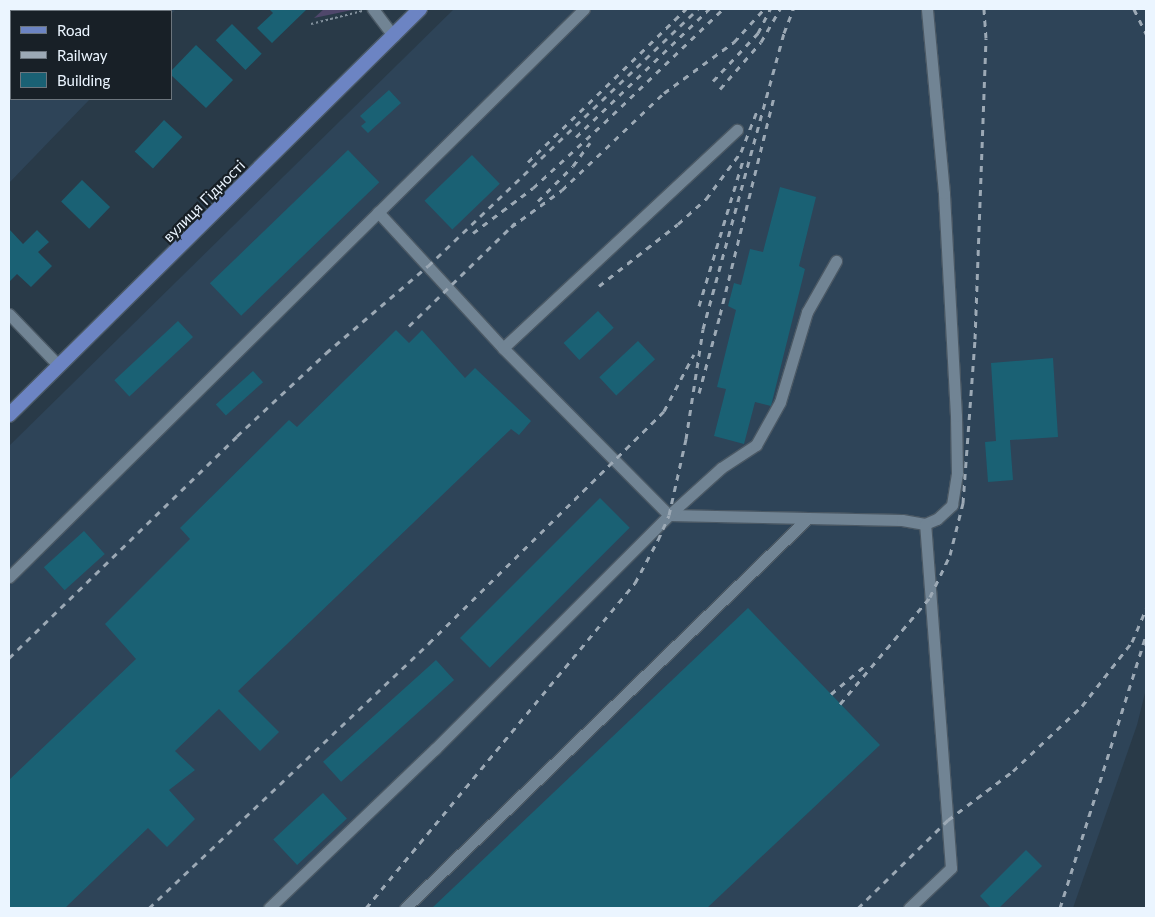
<!DOCTYPE html>
<meta charset="utf-8">
<style>
body{margin:0}
#map{position:relative;width:1155px;height:917px;overflow:hidden;background:#293a48;font-family:Lato,sans-serif}
div>[style]{position:absolute}
[style*='--x']{left:calc(var(--x)*1px);top:calc(var(--y)*1px);width:calc(var(--w)*1px);rotate:calc(var(--a)*1deg)}
.built>*{inset:0;background:#2e4458}
.green>*{inset:0;background:#4f476b}
.building>*{inset:0;background:#1a6174;transform-origin:0 0}
.path>*{height:2px;margin-top:-1px;transform-origin:0;background:repeating-linear-gradient(90deg,#82909c 0 2.5px,transparent 0 5px)}
.roads{filter:drop-shadow(1px 0 #4a5864) drop-shadow(-1px 0 #4a5864) drop-shadow(0 1px #4a5864) drop-shadow(0 -1px #4a5864)}
.minor>*{height:11px;margin:-5.5px;padding:0 5.5px;transform-origin:5.5px;border-radius:5.5px;background:#718494}
.major>*{height:14px;margin:-7px;padding:0 7px;transform-origin:7px;border-radius:7px;background:#6c84c3}
.rail>*{height:3px;margin-top:-1.5px;transform-origin:0;background:repeating-linear-gradient(90deg,#9ca9b5 0 6px,transparent 0 12px)}
span{translate:-50% -50%;white-space:nowrap;text-align:center;line-height:1.15;-webkit-text-stroke:4.5px #182027;paint-order:stroke}
.street-label{font-size:15px;color:#ebf5ff}
.frame{position:absolute;inset:0;border:10px solid #ebf5ff;pointer-events:none}
.legend{position:absolute;left:10px;top:10px;width:162px;height:90px;box-sizing:border-box;background:#182027;border:1px solid #6c757d;margin:0;padding:6px 9px;list-style:none;font-size:15px;color:#ebf5ff}
.legend li{display:flex;align-items:center;gap:10px;height:25px}
.legend b{width:25px;border:1px solid #6c757d}
</style>
<div id="map">
<div class="built">
<i style="clip-path:polygon(9px 9px,175px 10px,171px 14px,171px 11px,11px 11px,11px 99px,90px 99px,9px 183px)"></i>
<i style="clip-path:polygon(454px 9px,1146px 9px,1146px 689px,1137px 725px,1073px 908px,9px 908px,9px 446px)"></i>
</div>
<div class="green">
<i style="clip-path:polygon(324px 9px,357px 9px,314px 18px)"></i>
</div>
<div class="building">
<i style="clip-path:polygon(269px 9px,307px 9px,272px 43px,257px 28px,273px 13px)"></i>
<i style="left:232px;top:24px;width:42px;height:23px;rotate:45deg"></i>
<i style="clip-path:polygon(196px 45px,233px 80px,206px 108px,171px 75px,171px 71px)"></i>
<i style="clip-path:polygon(389px 90px,401px 103px,368px 133px,361px 126px,366px 122px,360px 116px)"></i>
<i style="left:164px;top:120px;width:25px;height:43px;rotate:43deg"></i>
<i style="left:348px;top:150px;width:45px;height:192px;rotate:46deg"></i>
<i style="left:472px;top:155px;width:40px;height:66px;rotate:46deg"></i>
<i style="left:82px;top:180px;width:39px;height:30px;rotate:44deg"></i>
<i style="clip-path:polygon(780px 187px,816px 197px,799px 266px,805px 269px,771px 406px,755px 402px,744px 444px,714px 436px,726px 389px,717px 387px,736px 310px,728px 306px,734px 283px,741px 285px,750px 249px,763px 252px)"></i>
<i style="clip-path:polygon(9px 229px,23px 244px,37px 230px,49px 242px,38px 252px,52px 266px,31px 287px,17px 274px,9px 282px)"></i>
<i style="left:598px;top:311px;width:23px;height:47px;rotate:47deg"></i>
<i style="left:178px;top:321px;width:22px;height:87px;rotate:47deg"></i>
<i style="clip-path:polygon(396px 330px,409px 343px,422px 330px,465px 378px,475px 368px,531px 421px,519px 435px,511px 429px,238px 691px,279px 732px,260px 751px,219px 709px,175px 751px,195px 770px,169px 790px,195px 819px,167px 847px,148px 828px,65px 908px,9px 908px,9px 780px,136px 659px,105px 624px,190px 539px,180px 528px,289px 420px,297px 427px)"></i>
<i style="left:638px;top:341px;width:25px;height:53px;rotate:47deg"></i>
<i style="clip-path:polygon(1053px 358px,1058px 437px,1010px 440px,1013px 480px,988px 482px,985px 442px,996px 441px,991px 363px)"></i>
<i style="left:253px;top:371px;width:15px;height:50px;rotate:48deg"></i>
<i style="left:600px;top:498px;width:42px;height:198px;rotate:45deg"></i>
<i style="left:84px;top:531px;width:31px;height:54px;rotate:48deg"></i>
<i style="clip-path:polygon(748px 608px,880px 745px,707px 908px,432px 908px)"></i>
<i style="left:436px;top:660px;width:27px;height:152px;rotate:48deg"></i>
<i style="left:323px;top:793px;width:35px;height:68px;rotate:47deg"></i>
<i style="clip-path:polygon(1026px 850px,1042px 866px,999px 908px,991px 908px,980px 896px)"></i>
</div>
<div class="path">
<i style="--x:311;--y:24;--w:53;--a:-14.3"></i>
</div>
<div class="roads">
<div class="minor">
<i style="--x:373;--y:9;--w:34;--a:53"></i>
<i style="--x:378;--y:212;--w:185;--a:47.4"></i>
<i style="--x:503;--y:348;--w:235;--a:45.2"></i>
<i style="--x:669;--y:515;--w:233;--a:1.2"></i>
<i style="--x:902;--y:520;--w:23;--a:10"></i>
<i style="--x:925;--y:524;--w:13;--a:-23"></i>
<i style="--x:937;--y:519;--w:21;--a:-43"></i>
<i style="--x:952;--y:505;--w:32;--a:-81"></i>
<i style="--x:957;--y:473;--w:57;--a:-91"></i>
<i style="--x:956;--y:416;--w:223;--a:-93.1"></i>
<i style="--x:944;--y:193;--w:185;--a:-95.3"></i>
<i style="--x:9;--y:314;--w:72;--a:46.1"></i>
<i style="--x:503;--y:348;--w:320;--a:-43"></i>
<i style="--x:9;--y:577;--w:808;--a:-44.65"></i>
<i style="--x:269;--y:908;--w:230;--a:-43.8"></i>
<i style="--x:435;--y:749;--w:331;--a:-45"></i>
<i style="--x:669;--y:515;--w:70;--a:-42.1"></i>
<i style="--x:721;--y:468;--w:42;--a:-33.3"></i>
<i style="--x:756;--y:445;--w:49;--a:-60.8"></i>
<i style="--x:780;--y:402;--w:94;--a:-73.3"></i>
<i style="--x:807;--y:312;--w:59;--a:-60.4"></i>
<i style="--x:405;--y:908;--w:559;--a:-44.06"></i>
<i style="--x:909;--y:908;--w:58;--a:-43.6"></i>
<i style="--x:951;--y:868;--w:345;--a:-94.3"></i>
</div>
<div class="major">
<i style="--x:9;--y:415;--w:578;--a:-44.65"></i>
</div>
</div>
<div class="rail">
<i style="--x:1134;--y:9;--w:28;--a:64"></i>
<i style="--x:713;--y:81;--w:66;--a:-46.8"></i>
<i style="--x:758;--y:33;--w:27;--a:-63"></i>
<i style="--x:720;--y:89;--w:62;--a:-48.9"></i>
<i style="--x:761;--y:42;--w:38;--a:-60"></i>
<i style="--x:576;--y:137;--w:185;--a:-43.9"></i>
<i style="--x:528;--y:162;--w:220;--a:-44.1"></i>
<i style="--x:538;--y:201;--w:49;--a:-45"></i>
<i style="--x:573;--y:166;--w:29;--a:-54"></i>
<i style="--x:511;--y:227;--w:63;--a:-36"></i>
<i style="--x:562;--y:190;--w:141;--a:-43.6"></i>
<i style="--x:664;--y:93;--w:87;--a:-36.1"></i>
<i style="--x:734;--y:42;--w:45;--a:-47.7"></i>
<i style="--x:473;--y:233;--w:75;--a:-36.9"></i>
<i style="--x:533;--y:188;--w:96;--a:-42.5"></i>
<i style="--x:604;--y:123;--w:165;--a:-43.8"></i>
<i style="--x:599;--y:286;--w:100;--a:-38.1"></i>
<i style="--x:678;--y:224;--w:38;--a:-42"></i>
<i style="--x:706;--y:199;--w:59;--a:-53.3"></i>
<i style="--x:741;--y:152;--w:44;--a:-68.7"></i>
<i style="--x:699;--y:306;--w:152;--a:-73.2"></i>
<i style="--x:409;--y:326;--w:148;--a:-44.2"></i>
<i style="--x:699;--y:393;--w:81;--a:-74.9"></i>
<i style="--x:720;--y:315;--w:225;--a:-76.1"></i>
<i style="--x:9;--y:658;--w:318;--a:-44.2"></i>
<i style="--x:237;--y:436;--w:122;--a:-43"></i>
<i style="--x:326;--y:353;--w:134;--a:-40.5"></i>
<i style="--x:428;--y:266;--w:373;--a:-43.6"></i>
<i style="--x:831;--y:694;--w:47;--a:-39.8"></i>
<i style="--x:840;--y:704;--w:140;--a:-49.9"></i>
<i style="--x:930;--y:597;--w:47;--a:-64.5"></i>
<i style="--x:950;--y:555;--w:54;--a:-76"></i>
<i style="--x:963;--y:503;--w:164;--a:-85.8"></i>
<i style="--x:975;--y:339;--w:301;--a:-87.9"></i>
<i style="--x:986;--y:38;--w:29;--a:-94"></i>
<i style="--x:149;--y:908;--w:386;--a:-43.4"></i>
<i style="--x:429;--y:643;--w:330;--a:-44.6"></i>
<i style="--x:664;--y:411;--w:64;--a:-62.2"></i>
<i style="--x:366;--y:908;--w:422;--a:-50.4"></i>
<i style="--x:635;--y:583;--w:49;--a:-61.9"></i>
<i style="--x:658;--y:540;--w:27;--a:-66"></i>
<i style="--x:669;--y:515;--w:78;--a:-77.4"></i>
<i style="--x:686;--y:439;--w:111;--a:-81.2"></i>
<i style="--x:703;--y:329;--w:307;--a:-74.7"></i>
<i style="--x:784;--y:33;--w:26;--a:-69"></i>
<i style="--x:858;--y:908;--w:126;--a:-44.4"></i>
<i style="--x:948;--y:820;--w:81;--a:-37"></i>
<i style="--x:1013;--y:771;--w:95;--a:-43.3"></i>
<i style="--x:1082;--y:706;--w:81;--a:-52"></i>
<i style="--x:1132;--y:642;--w:36;--a:-67"></i>
<i style="--x:1060;--y:908;--w:285;--a:-72.5"></i>
</div>
<div class="street-label">
<span style="left:204px;top:201px;rotate:-45deg">вулиця Гідності</span>
</div>
<div class="frame"></div>
<ul class="legend">
<li><b style="height:6px;background:#6c84c3"></b>Road</li>
<li><b style="height:6px;background:#9ca9b5"></b>Railway</li>
<li><b style="height:14px;background:#1a6174"></b>Building</li>
</ul>
</div>
